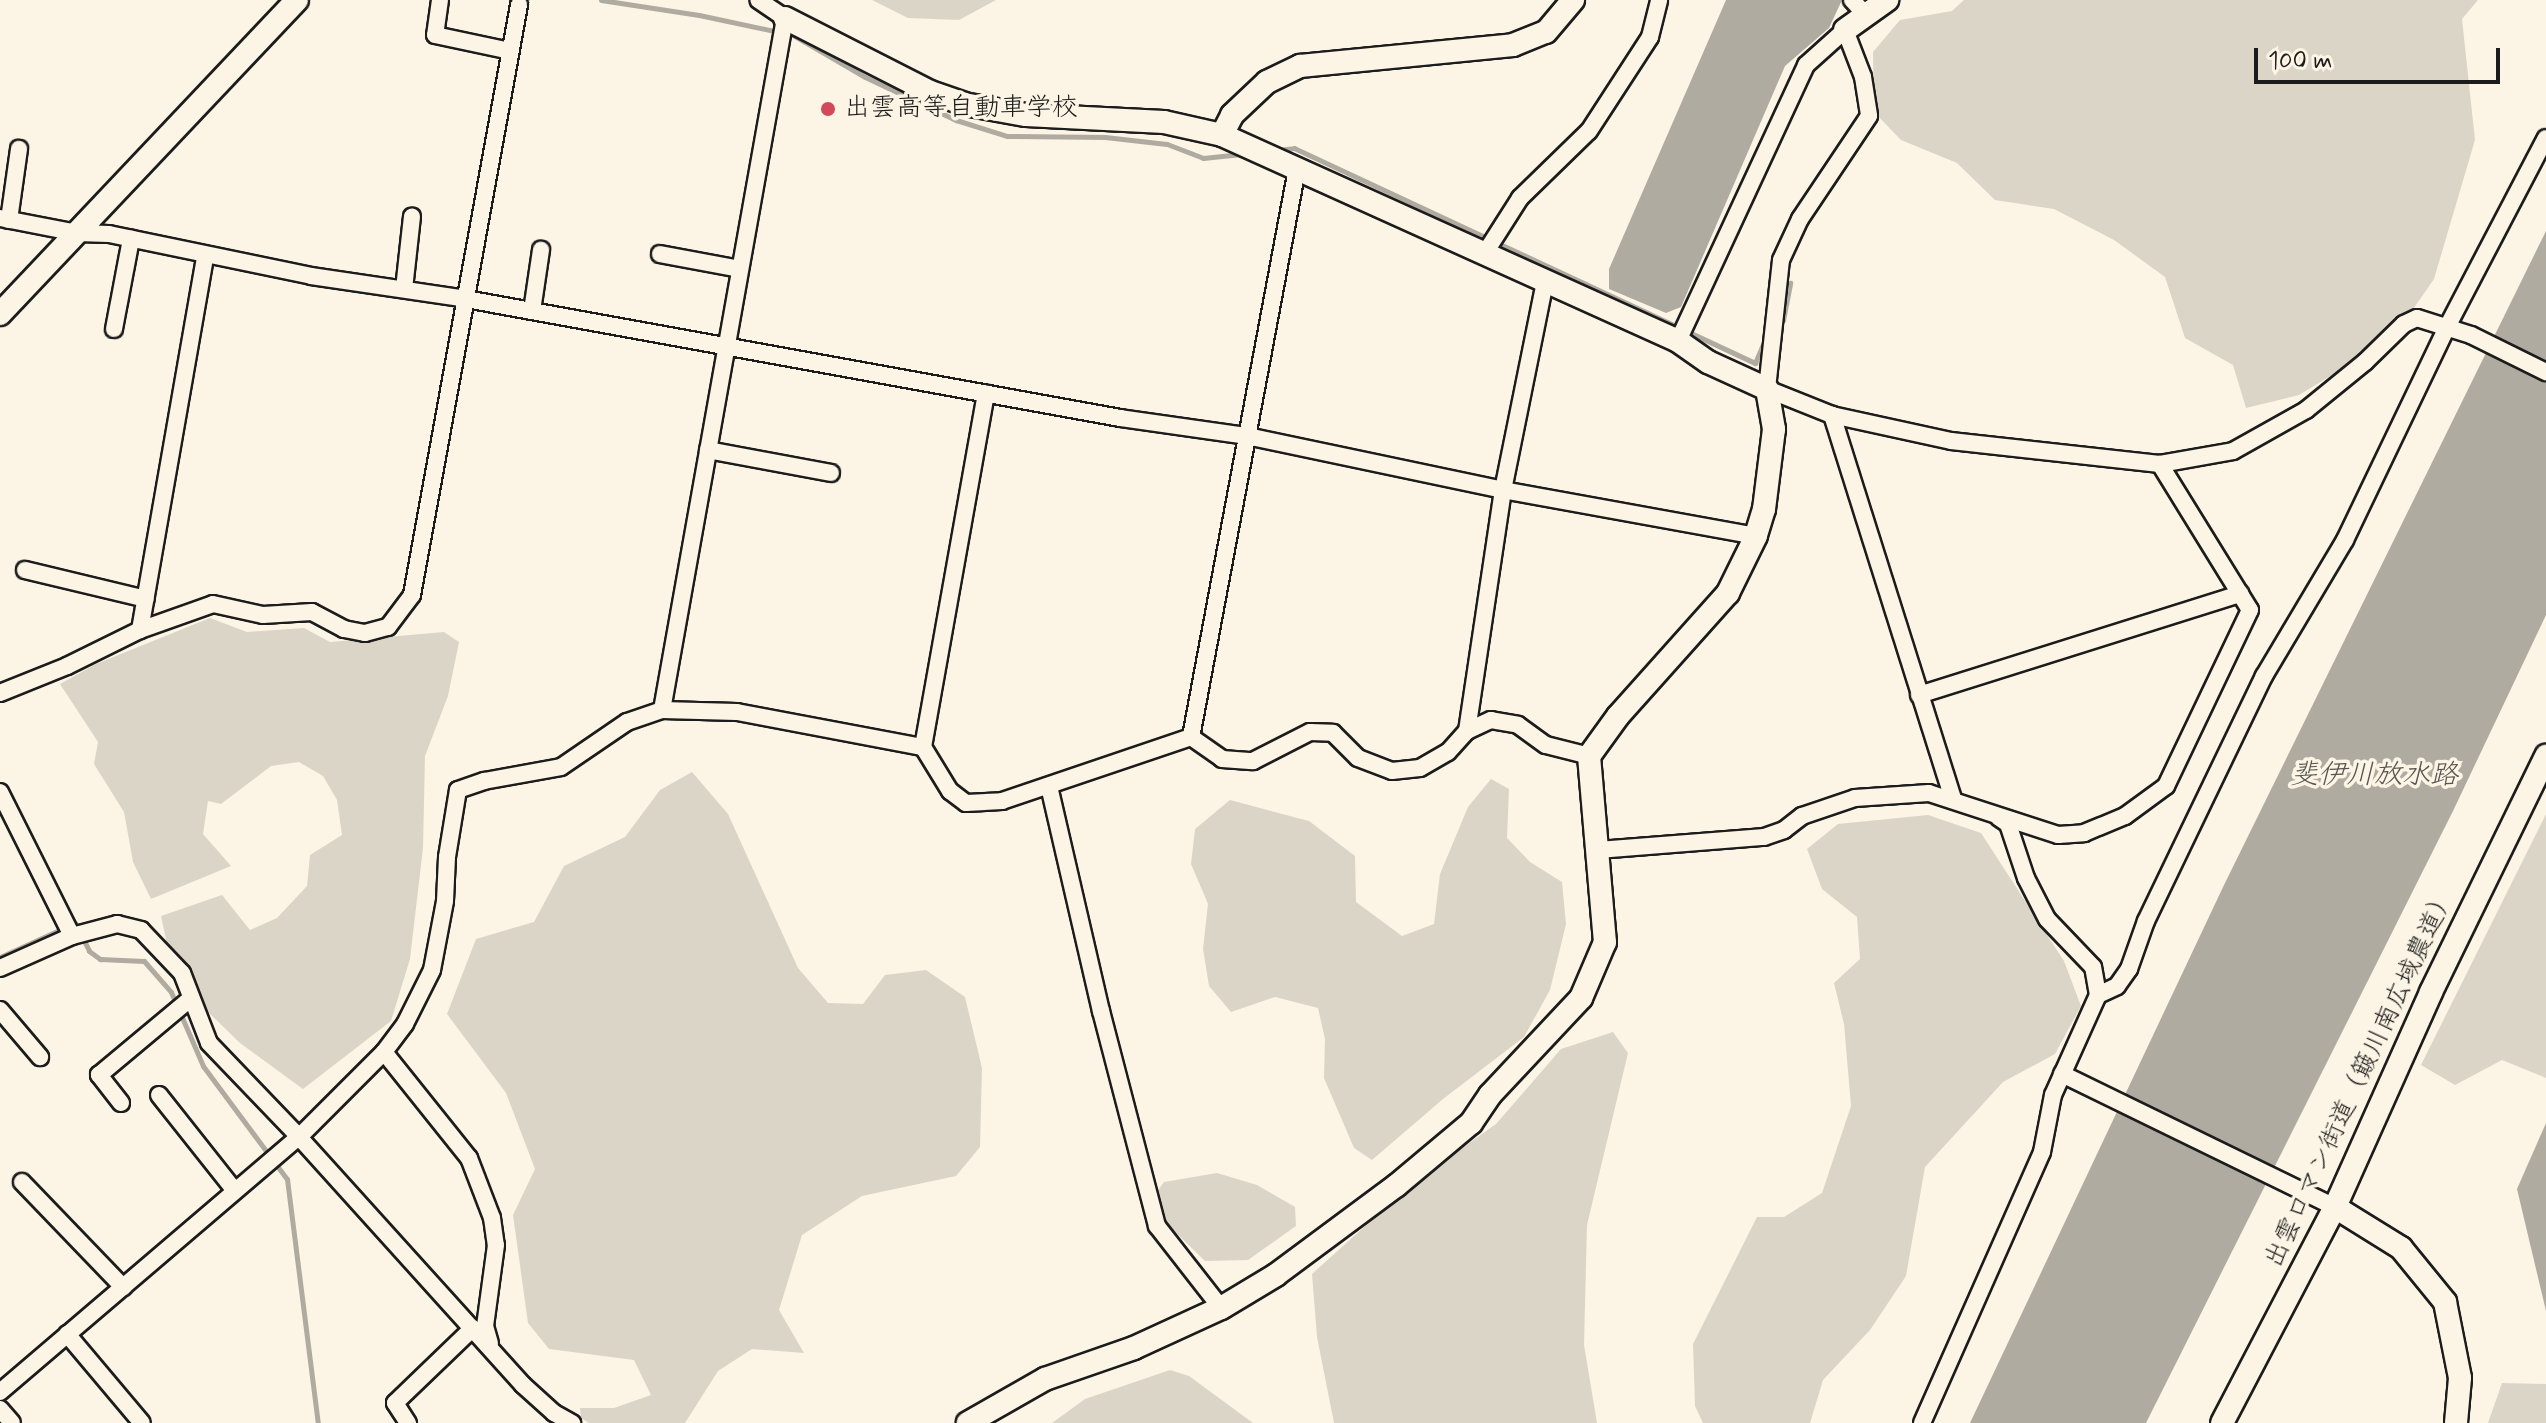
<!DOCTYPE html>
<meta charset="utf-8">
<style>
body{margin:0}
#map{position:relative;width:2546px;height:1423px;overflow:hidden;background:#fcf5e5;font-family:Mynerve,"Klee One",sans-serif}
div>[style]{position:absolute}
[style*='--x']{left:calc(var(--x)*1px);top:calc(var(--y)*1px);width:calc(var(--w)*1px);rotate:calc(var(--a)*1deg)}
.green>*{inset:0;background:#dbd5c8}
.water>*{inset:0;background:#b0aba1}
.stream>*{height:5px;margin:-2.5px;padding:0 2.5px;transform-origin:2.5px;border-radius:2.5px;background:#b0aba1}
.roads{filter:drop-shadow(2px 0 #1c1c1c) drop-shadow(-2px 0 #1c1c1c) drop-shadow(0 2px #1c1c1c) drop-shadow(0 -2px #1c1c1c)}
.street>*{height:16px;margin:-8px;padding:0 8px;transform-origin:8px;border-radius:8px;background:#fcf5e5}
.secondary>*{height:22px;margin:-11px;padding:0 11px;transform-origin:11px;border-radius:11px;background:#fcf5e5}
.dots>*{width:22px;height:22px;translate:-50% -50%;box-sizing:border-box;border:4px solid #fcf5e5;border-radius:50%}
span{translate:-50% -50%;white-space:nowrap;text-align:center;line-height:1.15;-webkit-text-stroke:7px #fcf5e5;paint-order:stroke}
.poi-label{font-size:26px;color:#1c1c1c}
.left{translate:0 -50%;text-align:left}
.street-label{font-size:26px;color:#1c1c1c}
.water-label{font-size:28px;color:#575551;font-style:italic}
.scale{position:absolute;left:2254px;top:48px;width:246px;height:36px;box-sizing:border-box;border:4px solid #1c1c1c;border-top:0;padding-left:10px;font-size:24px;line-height:28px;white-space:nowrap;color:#1c1c1c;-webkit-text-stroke:6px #fcf5e5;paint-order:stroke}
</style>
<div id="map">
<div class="green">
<i style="clip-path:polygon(872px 0,996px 0,959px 20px,908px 18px)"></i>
<i style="clip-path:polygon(1964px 0,2478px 0,2462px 19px,2475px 140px,2434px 279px,2393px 338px,2299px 395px,2246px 408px,2233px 365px,2185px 338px,2165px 277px,2114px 240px,2054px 209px,1995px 200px,1957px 163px,1901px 140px,1874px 112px,1873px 52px,1900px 20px,1952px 11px)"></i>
<i style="clip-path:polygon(210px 618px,247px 632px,304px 628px,330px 642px,444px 632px,459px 642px,448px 696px,425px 756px,423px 848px,410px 959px,391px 1021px,303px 1089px,240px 1043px,204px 1008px,191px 974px,168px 949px,161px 916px,222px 895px,250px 930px,277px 918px,307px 886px,310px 855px,342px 835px,337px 800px,323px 776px,299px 762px,271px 766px,221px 804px,208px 801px,203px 834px,231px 866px,151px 899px,133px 862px,124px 812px,94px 764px,98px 742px,60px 684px,96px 664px)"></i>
<i style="clip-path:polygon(692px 772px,728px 814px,798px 968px,828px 1003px,863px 1004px,885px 975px,926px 970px,965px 997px,982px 1068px,980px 1147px,956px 1176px,862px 1196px,802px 1235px,779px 1310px,804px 1353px,752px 1349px,718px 1371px,685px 1423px,589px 1423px,581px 1418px,580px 1408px,614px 1408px,651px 1395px,634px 1360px,549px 1349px,528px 1323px,513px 1215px,535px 1169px,506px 1093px,447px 1014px,476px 939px,534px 922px,564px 866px,625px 837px,660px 790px)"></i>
<i style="clip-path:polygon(1491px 779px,1509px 789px,1507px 838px,1530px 862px,1562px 882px,1566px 924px,1550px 990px,1524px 1037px,1443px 1099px,1372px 1160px,1354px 1148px,1324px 1078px,1325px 1039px,1318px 1008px,1275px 997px,1231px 1012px,1209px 986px,1203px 949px,1208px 904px,1191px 864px,1195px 829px,1230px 800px,1309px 821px,1355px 856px,1356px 902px,1402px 936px,1434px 924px,1440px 874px,1468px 807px)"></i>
<i style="clip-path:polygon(2546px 814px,2546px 1078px,2502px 1060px,2455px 1085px,2421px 1065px)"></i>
<i style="clip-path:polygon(1928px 815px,1981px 833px,2064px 961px,2081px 1006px,2055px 1054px,2003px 1082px,1925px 1167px,1906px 1276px,1870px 1330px,1823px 1380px,1810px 1423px,1703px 1423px,1695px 1406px,1693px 1344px,1757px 1217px,1784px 1217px,1822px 1193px,1851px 1106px,1844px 1024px,1834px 983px,1860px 959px,1857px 917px,1822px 889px,1807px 849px,1838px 824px)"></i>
<i style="clip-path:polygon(1613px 1032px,1628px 1053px,1587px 1225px,1584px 1345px,1597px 1423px,1334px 1423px,1317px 1337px,1312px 1274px,1413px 1183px,1496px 1124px,1561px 1049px)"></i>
<i style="clip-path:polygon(1217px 1173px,1257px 1185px,1295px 1207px,1296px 1226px,1248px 1260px,1205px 1261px,1164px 1221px,1153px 1197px,1164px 1182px)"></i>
<i style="clip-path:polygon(1170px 1370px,1189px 1376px,1253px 1423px,1052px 1423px,1085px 1399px)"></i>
<i style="clip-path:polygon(2502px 1383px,2546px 1384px,2546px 1423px,2488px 1423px)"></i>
</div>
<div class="water">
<i style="clip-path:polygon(1726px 0,1842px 0,1829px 28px,1785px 66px,1681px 307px,1666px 313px,1609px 289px,1609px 269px)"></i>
<i style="clip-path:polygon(2546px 231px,2546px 615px,2453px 811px,2146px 1423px,1970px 1423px,2224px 885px)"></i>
<i style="clip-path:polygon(2546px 1123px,2546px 1311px,2517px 1189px)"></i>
</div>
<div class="stream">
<i style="--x:601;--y:0;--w:99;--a:8.7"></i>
<i style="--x:699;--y:15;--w:96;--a:12"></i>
<i style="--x:793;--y:35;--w:83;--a:30.3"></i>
<i style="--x:865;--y:77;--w:101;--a:25.3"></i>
<i style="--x:956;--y:120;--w:53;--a:17.4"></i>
<i style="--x:1007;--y:136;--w:98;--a:0.6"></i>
<i style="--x:1105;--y:137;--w:62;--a:6.4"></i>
<i style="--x:1167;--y:144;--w:39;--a:21"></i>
<i style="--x:1203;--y:158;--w:39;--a:-6"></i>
<i style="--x:1276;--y:150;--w:18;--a:-6"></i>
<i style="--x:1294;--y:148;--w:509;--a:25"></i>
<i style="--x:1755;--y:363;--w:34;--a:-67"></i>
<i style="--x:1779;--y:323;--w:5;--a:-37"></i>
<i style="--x:1783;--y:320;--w:38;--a:-79"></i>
<i style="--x:0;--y:957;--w:82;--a:-24.4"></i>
<i style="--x:75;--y:923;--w:31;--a:63"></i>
<i style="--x:89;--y:951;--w:14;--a:36"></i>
<i style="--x:100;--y:959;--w:44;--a:2.6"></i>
<i style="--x:144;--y:961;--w:41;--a:48.9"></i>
<i style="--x:171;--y:992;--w:81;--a:66.6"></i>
<i style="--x:203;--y:1066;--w:141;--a:53.4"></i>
<i style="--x:287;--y:1179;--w:246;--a:82.8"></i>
</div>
<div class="roads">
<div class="street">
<i style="--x:440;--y:0;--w:35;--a:98"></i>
<i style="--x:435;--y:35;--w:77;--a:12"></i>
<i style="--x:1852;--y:0;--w:21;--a:47"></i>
<i style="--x:0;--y:218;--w:78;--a:11"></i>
<i style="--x:77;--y:233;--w:32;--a:2"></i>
<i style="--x:109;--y:234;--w:206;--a:11.7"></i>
<i style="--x:311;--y:276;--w:157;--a:8.4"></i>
<i style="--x:466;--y:299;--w:665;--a:10.31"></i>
<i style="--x:1120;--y:418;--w:128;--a:8.1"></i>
<i style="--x:1247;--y:436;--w:262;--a:11.9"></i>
<i style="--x:1503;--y:490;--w:257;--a:10.3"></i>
<i style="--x:9;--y:220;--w:72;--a:-82"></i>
<i style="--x:1485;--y:253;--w:65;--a:-57.5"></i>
<i style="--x:1520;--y:198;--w:96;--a:-44.2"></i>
<i style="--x:1589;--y:131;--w:112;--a:-57"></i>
<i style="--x:1650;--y:37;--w:38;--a:-76"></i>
<i style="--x:660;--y:254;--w:81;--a:10.6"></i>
<i style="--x:404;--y:289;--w:73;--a:-83.7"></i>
<i style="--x:532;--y:311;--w:62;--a:-81.6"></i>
<i style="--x:114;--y:329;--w:92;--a:-79.3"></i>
<i style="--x:1678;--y:341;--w:304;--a:-65.1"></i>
<i style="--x:1806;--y:65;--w:52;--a:-41.9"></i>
<i style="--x:1845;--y:30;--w:50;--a:69"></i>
<i style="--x:1863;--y:77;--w:39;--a:81"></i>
<i style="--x:1869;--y:116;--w:124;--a:123.8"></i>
<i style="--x:1800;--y:219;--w:45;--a:114.9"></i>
<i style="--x:1781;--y:260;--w:130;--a:96.2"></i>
<i style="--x:1767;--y:389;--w:70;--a:21.8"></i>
<i style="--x:1832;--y:415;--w:122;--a:12.3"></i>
<i style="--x:1951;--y:441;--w:210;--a:6.3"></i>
<i style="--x:2160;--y:464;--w:74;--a:-10.1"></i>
<i style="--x:2233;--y:451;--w:84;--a:-29.3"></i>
<i style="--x:2306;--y:410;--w:76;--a:-39.1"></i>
<i style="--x:2365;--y:362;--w:54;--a:-44.3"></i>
<i style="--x:2404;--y:324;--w:14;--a:-25"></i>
<i style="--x:2417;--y:318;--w:57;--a:17.5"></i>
<i style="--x:2471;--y:335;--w:84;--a:26.3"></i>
<i style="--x:1832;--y:415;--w:402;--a:72.5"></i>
<i style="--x:708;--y:450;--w:125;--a:10.6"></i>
<i style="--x:25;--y:570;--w:124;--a:13.5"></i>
<i style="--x:140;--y:630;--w:380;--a:-80.1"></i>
<i style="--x:0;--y:693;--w:72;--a:-21.9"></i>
<i style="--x:67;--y:666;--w:81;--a:-26.3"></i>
<i style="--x:140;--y:630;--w:77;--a:-19.6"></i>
<i style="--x:213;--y:604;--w:51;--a:12.4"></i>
<i style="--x:263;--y:615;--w:49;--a:-3.5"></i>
<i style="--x:312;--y:612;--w:36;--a:28"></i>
<i style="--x:344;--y:629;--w:21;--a:11"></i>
<i style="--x:365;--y:633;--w:24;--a:-15"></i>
<i style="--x:388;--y:627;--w:40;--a:-53"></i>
<i style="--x:412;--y:595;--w:600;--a:-79.72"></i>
<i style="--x:1919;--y:695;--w:337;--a:-17.5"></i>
<i style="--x:662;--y:710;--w:703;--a:-79.92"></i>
<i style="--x:785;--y:18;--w:32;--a:-146"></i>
<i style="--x:1467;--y:731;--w:244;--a:-81.5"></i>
<i style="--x:1503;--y:490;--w:213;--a:-78.6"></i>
<i style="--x:1191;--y:737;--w:578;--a:-79.43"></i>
<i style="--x:923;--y:747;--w:359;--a:-79.9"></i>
<i style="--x:1049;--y:786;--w:231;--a:77"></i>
<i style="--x:1101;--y:1011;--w:222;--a:75.4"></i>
<i style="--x:1157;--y:1226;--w:104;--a:52"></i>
<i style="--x:0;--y:792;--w:161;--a:63.4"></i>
<i style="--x:1598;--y:850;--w:167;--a:-4.5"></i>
<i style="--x:1764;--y:837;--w:21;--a:-19"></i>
<i style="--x:1784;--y:830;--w:23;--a:-38"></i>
<i style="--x:1802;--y:816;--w:56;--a:-18.8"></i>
<i style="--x:1855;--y:798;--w:74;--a:-3.9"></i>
<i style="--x:1929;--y:793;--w:136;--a:18"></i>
<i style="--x:2058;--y:835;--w:26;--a:-4"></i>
<i style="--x:2084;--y:833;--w:44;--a:-22.5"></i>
<i style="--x:2125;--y:816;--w:51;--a:-36.2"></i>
<i style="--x:2166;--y:786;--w:195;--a:-64.5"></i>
<i style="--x:2250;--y:610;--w:172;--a:-121.7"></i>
<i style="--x:0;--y:968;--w:79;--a:-24"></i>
<i style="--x:72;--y:936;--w:47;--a:-14.9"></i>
<i style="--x:117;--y:924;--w:25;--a:14"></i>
<i style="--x:141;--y:930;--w:59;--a:46.4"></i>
<i style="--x:182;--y:973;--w:75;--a:68.9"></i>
<i style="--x:209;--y:1043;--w:130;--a:46.2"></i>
<i style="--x:299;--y:1137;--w:334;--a:47.9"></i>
<i style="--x:523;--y:1385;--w:42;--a:42.1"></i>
<i style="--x:554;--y:1413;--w:21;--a:29"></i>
<i style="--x:2098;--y:995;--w:21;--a:-25"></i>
<i style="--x:2117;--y:986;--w:21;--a:-55"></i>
<i style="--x:2129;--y:969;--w:51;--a:-70.5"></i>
<i style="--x:2146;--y:921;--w:272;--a:-64.3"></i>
<i style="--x:2264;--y:676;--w:158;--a:-59.2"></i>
<i style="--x:2345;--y:540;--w:236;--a:-64.4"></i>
<i style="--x:2447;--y:327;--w:213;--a:-62.4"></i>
<i style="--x:0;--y:1010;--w:62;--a:49.6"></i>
<i style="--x:384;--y:1052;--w:136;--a:51.3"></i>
<i style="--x:469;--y:1158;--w:64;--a:69"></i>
<i style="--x:492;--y:1218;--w:27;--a:82"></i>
<i style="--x:496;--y:1245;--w:82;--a:97.7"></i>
<i style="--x:485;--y:1326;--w:18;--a:74"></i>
<i style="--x:2062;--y:1074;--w:304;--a:26"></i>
<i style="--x:159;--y:1095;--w:122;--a:51.6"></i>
<i style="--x:121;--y:1103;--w:36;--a:-128"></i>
<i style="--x:99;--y:1075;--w:120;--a:-39.9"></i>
<i style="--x:22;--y:1182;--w:146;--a:46.1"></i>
<i style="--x:67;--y:1334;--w:116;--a:49.9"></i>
<i style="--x:0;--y:1392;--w:393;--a:-40.5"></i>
<i style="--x:299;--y:1137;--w:120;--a:-45"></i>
<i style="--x:384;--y:1052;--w:35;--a:-53"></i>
<i style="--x:405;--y:1024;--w:60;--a:-63.4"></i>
<i style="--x:432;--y:970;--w:70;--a:-79.3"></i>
<i style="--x:445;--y:901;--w:44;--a:-87.4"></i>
<i style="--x:447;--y:857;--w:68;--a:-80.7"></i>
<i style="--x:458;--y:790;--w:28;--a:-19"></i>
<i style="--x:484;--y:781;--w:78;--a:-10.3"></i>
<i style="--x:561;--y:767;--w:80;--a:-34.3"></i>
<i style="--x:627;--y:722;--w:37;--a:-19"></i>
<i style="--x:662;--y:710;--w:75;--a:1.5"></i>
<i style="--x:737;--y:712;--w:189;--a:10.7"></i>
<i style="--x:923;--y:747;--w:52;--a:58.5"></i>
<i style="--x:950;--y:791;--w:20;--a:37"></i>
<i style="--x:966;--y:803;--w:36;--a:-3"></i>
<i style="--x:1002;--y:801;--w:200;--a:-18.7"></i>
<i style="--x:1191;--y:737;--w:38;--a:35"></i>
<i style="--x:1222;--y:759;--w:31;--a:4"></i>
<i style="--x:1253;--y:761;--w:64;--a:-27"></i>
<i style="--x:1310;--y:732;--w:23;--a:2"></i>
<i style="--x:1333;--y:733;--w:35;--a:45"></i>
<i style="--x:1358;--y:758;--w:36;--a:21"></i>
<i style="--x:1392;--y:771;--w:28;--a:-6"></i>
<i style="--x:1420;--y:768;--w:32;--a:-30"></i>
<i style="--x:1448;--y:752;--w:28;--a:-48"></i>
<i style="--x:1467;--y:731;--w:26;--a:-25"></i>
<i style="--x:1491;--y:720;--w:27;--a:10"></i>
<i style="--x:1518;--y:725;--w:34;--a:36"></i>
<i style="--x:1546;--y:745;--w:44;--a:14.3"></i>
<i style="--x:0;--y:1409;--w:18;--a:49"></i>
<i style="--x:408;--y:1423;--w:24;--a:-123"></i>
<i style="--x:395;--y:1403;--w:108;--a:-43.9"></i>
<i style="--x:1922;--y:1423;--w:296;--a:-66.1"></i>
<i style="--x:2042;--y:1152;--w:58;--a:-79.1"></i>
<i style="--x:2053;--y:1095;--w:110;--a:-65.8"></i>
<i style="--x:2098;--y:995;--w:28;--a:-100"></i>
<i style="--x:2093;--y:967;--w:66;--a:-133.8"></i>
<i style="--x:2047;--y:919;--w:46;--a:-117.1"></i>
<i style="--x:2026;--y:878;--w:57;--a:-108.4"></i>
<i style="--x:2008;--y:824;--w:12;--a:-145"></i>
</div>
<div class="secondary">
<i style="--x:785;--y:18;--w:163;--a:27"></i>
<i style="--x:930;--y:92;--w:36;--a:19"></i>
<i style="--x:964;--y:104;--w:63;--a:10.1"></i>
<i style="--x:1026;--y:115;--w:138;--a:2.9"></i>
<i style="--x:1164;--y:122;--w:59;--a:12.6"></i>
<i style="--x:1222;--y:135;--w:500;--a:24.31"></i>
<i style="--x:1678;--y:341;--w:37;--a:35"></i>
<i style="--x:1708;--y:362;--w:65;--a:24.6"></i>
<i style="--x:1767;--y:389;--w:41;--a:80.1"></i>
<i style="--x:1774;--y:429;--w:81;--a:97.1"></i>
<i style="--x:1764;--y:509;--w:28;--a:107"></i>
<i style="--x:1756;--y:536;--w:64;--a:116.2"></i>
<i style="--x:1728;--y:593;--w:165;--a:131.8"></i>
<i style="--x:1618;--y:716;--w:49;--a:125.9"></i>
<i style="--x:1589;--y:756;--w:187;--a:85.1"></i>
<i style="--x:1605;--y:942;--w:61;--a:113.2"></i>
<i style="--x:1581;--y:998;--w:133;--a:133.2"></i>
<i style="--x:1490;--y:1095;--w:34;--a:124"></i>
<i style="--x:1471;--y:1123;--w:97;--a:140"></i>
<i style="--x:1397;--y:1185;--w:151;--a:143.4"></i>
<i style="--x:1276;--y:1275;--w:64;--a:149"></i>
<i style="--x:1221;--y:1308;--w:96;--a:155.3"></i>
<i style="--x:1134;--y:1348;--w:94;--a:160.8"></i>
<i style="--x:1045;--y:1379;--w:89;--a:150.3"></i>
<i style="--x:1845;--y:30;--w:52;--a:-35.5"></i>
<i style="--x:1222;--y:135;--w:22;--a:-63"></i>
<i style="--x:1232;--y:115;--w:48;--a:-43.3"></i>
<i style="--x:1267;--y:82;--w:37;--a:-26"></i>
<i style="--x:1300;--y:66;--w:214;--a:-5.6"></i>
<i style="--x:1513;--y:45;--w:35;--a:-22"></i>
<i style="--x:1546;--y:32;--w:42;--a:-49.8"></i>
<i style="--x:0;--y:314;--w:432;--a:-46.6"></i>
<i style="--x:2335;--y:1207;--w:78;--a:31.8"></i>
<i style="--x:2401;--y:1248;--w:70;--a:50.8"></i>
<i style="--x:2445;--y:1302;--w:77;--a:78.8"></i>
<i style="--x:2460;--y:1378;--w:45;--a:95.1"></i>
<i style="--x:2222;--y:1423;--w:244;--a:-62.4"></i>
<i style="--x:2335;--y:1207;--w:235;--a:-65.9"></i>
<i style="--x:2431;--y:992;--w:263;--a:-64"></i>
</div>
</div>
<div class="dots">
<i style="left:828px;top:109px;background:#d1495b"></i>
</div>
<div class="poi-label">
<span class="left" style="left:844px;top:109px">出雲高等自動車学校</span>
</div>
<div class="street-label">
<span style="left:2361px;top:1078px;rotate:-65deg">出雲ロマン街道（簸川南広域農道）</span>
</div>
<div class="water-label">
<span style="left:2374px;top:776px">斐伊川放水路</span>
</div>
<div class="scale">100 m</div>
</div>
